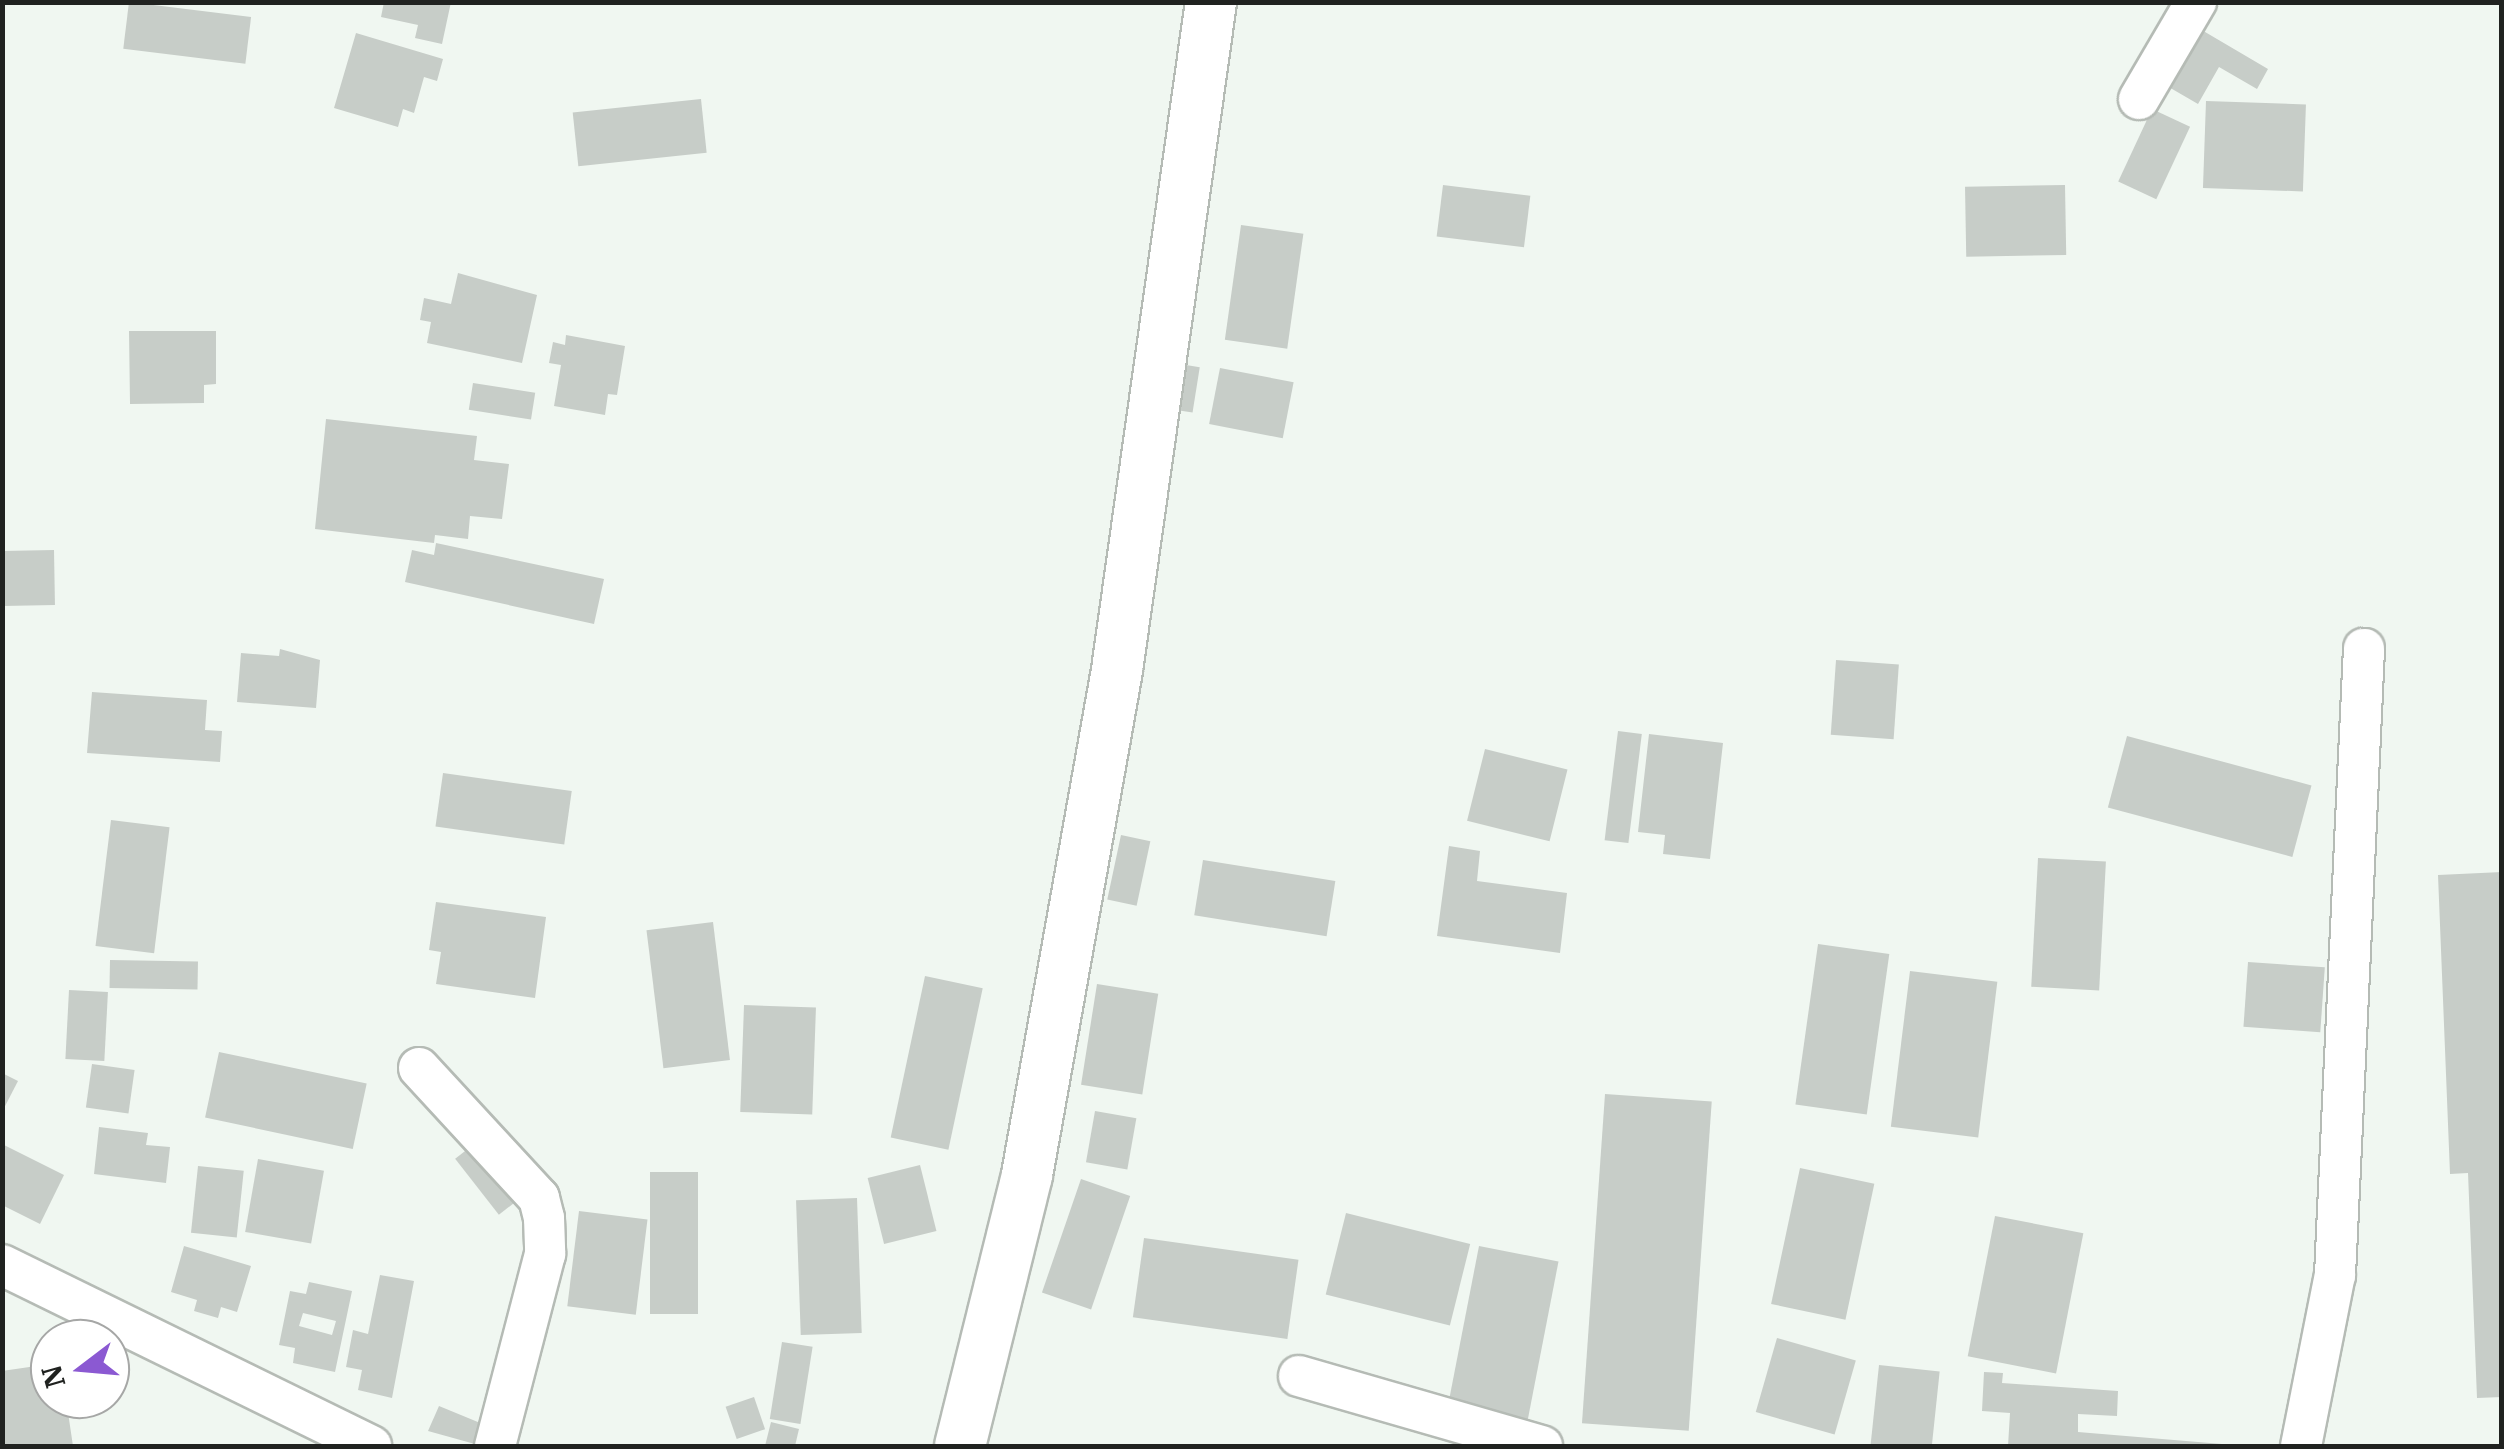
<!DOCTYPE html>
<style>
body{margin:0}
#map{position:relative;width:2504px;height:1449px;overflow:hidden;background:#f0f7f1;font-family:"IBM Plex Serif",serif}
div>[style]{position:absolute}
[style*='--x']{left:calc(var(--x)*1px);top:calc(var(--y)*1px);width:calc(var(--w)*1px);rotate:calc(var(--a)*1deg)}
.building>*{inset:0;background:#c7cdc8;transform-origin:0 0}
.roads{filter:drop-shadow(2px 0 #b5bbb5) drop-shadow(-2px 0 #b5bbb5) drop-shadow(0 2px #b5bbb5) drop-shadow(0 -2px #b5bbb5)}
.minor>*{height:40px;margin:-20px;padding:0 20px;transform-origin:20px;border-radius:20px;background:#fff}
.tertiary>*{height:50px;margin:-25px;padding:0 25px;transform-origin:25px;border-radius:25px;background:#fff}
span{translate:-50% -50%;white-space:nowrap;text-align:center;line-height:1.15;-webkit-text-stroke:9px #fff;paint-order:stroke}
.frame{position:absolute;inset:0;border:5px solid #202220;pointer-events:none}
.north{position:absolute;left:30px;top:1319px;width:100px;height:100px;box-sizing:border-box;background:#fff;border:2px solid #a6a7a6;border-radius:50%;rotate:254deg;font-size:28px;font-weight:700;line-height:40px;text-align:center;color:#202220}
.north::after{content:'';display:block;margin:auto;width:35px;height:45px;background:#8b59d2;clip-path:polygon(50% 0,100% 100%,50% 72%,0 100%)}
</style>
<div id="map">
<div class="building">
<i style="left:129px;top:2px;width:123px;height:47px;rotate:7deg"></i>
<i style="clip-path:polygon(384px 2px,451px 2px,442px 44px,415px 38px,418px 25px,381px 17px)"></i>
<i style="clip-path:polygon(2200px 29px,2268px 69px,2257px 89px,2219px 67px,2198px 104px,2167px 86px)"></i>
<i style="clip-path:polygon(356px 33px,443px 59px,437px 81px,424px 77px,414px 113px,403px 109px,398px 127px,334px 108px)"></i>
<i style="left:701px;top:99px;width:54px;height:129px;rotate:84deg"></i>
<i style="left:2206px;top:101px;width:100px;height:87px;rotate:2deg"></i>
<i style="left:2152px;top:109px;width:42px;height:80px;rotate:25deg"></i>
<i style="left:1443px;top:185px;width:88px;height:52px;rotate:7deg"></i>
<i style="left:2065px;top:185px;width:70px;height:100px;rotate:89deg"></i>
<i style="left:1241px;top:225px;width:63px;height:116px;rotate:8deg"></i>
<i style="clip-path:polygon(458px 273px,537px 295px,522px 363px,427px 343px,431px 322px,420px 320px,424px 298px,451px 304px)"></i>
<i style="clip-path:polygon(129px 331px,216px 331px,216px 384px,204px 385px,204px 403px,130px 404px)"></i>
<i style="clip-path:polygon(566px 335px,625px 346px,617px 395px,608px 394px,605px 415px,554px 406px,561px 365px,549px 363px,553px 342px,565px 345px)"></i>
<i style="left:1180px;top:364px;width:20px;height:46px;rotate:9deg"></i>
<i style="left:1220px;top:368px;width:75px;height:57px;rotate:11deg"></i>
<i style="left:473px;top:383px;width:63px;height:27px;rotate:9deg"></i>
<i style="clip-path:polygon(326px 419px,477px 436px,474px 460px,509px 464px,502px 519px,470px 516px,468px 539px,435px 535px,434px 543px,315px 529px)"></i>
<i style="clip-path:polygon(436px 543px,604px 579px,594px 624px,405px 582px,412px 550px,434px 555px)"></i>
<i style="left:54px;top:550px;width:55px;height:52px;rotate:89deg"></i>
<i style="clip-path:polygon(280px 649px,320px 660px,316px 708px,237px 702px,241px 653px,279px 656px)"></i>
<i style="left:1836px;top:660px;width:63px;height:75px;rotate:4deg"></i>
<i style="clip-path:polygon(92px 692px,207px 700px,205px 730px,222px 731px,220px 762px,87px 753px)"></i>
<i style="left:1618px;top:731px;width:24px;height:110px;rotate:7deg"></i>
<i style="clip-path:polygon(1649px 734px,1723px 743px,1710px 859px,1663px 854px,1665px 835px,1638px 832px)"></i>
<i style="left:2127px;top:736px;width:191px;height:74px;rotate:15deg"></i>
<i style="left:1485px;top:749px;width:85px;height:74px;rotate:14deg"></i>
<i style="left:443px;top:773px;width:130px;height:54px;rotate:8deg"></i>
<i style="left:111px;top:820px;width:59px;height:127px;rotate:7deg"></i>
<i style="left:1121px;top:835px;width:30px;height:66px;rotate:12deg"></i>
<i style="clip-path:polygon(1449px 846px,1480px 851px,1477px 881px,1567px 893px,1560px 953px,1437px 936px)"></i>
<i style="left:2038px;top:858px;width:68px;height:129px;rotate:3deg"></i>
<i style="left:1203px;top:860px;width:134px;height:56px;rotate:9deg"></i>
<i style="clip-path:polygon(2502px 872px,2502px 1397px,2477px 1398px,2468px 1173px,2450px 1174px,2438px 875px)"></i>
<i style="clip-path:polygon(436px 902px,546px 917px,535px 998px,436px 984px,441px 952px,429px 950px)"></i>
<i style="left:713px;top:922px;width:139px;height:67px;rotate:83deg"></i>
<i style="left:1818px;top:944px;width:72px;height:162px;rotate:8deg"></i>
<i style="left:110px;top:960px;width:88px;height:28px;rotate:1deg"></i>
<i style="left:2248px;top:962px;width:77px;height:65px;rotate:4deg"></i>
<i style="left:1910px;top:971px;width:88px;height:157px;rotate:7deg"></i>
<i style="left:925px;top:976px;width:59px;height:165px;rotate:12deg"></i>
<i style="left:1097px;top:984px;width:62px;height:102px;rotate:9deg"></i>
<i style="left:69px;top:990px;width:39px;height:69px;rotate:3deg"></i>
<i style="left:744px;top:1005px;width:72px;height:107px;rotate:2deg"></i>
<i style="left:219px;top:1052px;width:151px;height:67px;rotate:12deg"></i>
<i style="left:92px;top:1064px;width:43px;height:44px;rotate:8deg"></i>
<i style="clip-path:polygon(2px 1073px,18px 1081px,2px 1112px)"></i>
<i style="left:1605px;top:1094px;width:107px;height:330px;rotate:4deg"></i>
<i style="left:1095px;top:1111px;width:42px;height:52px;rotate:10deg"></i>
<i style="clip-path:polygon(99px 1127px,148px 1133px,146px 1145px,170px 1147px,166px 1183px,94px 1174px)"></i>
<i style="left:478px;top:1141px;width:71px;height:29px;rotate:52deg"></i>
<i style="clip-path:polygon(2px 1144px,64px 1175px,40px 1224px,2px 1205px)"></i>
<i style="left:258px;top:1159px;width:67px;height:74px;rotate:10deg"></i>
<i style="left:920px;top:1165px;width:68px;height:54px;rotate:76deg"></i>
<i style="left:198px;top:1166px;width:46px;height:67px;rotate:6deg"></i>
<i style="left:1800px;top:1168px;width:76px;height:139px;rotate:12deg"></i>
<i style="left:698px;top:1172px;width:142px;height:48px;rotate:90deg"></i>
<i style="left:1081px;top:1179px;width:52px;height:120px;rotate:19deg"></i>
<i style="left:857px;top:1198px;width:135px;height:61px;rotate:88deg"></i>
<i style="left:579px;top:1211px;width:69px;height:96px;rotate:7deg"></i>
<i style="left:1346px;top:1213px;width:128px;height:84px;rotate:14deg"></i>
<i style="left:1995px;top:1216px;width:90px;height:143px;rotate:11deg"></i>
<i style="left:1144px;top:1238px;width:156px;height:80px;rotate:8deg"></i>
<i style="clip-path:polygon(184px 1246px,251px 1266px,237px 1312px,221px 1307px,218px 1318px,194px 1311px,197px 1300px,171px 1292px)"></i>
<i style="left:1479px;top:1246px;width:81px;height:165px;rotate:11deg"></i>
<i style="clip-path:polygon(380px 1275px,414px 1281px,392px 1398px,358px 1390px,362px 1370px,346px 1367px,353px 1330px,368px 1334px)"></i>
<i style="clip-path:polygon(evenodd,309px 1282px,352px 1291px,335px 1372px,293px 1363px,295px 1348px,279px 1345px,290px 1291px,306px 1294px,309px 1282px,303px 1313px,336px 1321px,332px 1335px,299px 1326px,303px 1313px)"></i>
<i style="left:1777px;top:1338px;width:82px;height:77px;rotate:16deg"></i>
<i style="left:782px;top:1342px;width:31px;height:78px;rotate:9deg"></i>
<i style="clip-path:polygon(50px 1364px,50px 1399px,66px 1399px,73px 1446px,2px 1446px,2px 1371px)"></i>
<i style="left:1879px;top:1365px;width:61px;height:81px;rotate:6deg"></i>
<i style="clip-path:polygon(1984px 1372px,2003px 1373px,2002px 1383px,2118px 1391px,2117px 1416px,2078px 1414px,2078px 1432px,2246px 1446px,2008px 1446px,2010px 1413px,1982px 1411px)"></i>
<i style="left:754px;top:1397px;width:34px;height:30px;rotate:71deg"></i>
<i style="clip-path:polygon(439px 1406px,490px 1427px,482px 1446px,428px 1431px)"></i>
<i style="clip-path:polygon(771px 1422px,799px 1429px,795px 1446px,765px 1446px)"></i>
</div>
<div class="roads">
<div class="minor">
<i style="--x:2139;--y:99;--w:113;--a:-59.6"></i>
<i style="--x:419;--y:1068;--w:177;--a:47.3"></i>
<i style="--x:539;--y:1198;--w:21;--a:76"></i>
<i style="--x:544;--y:1218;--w:36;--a:88"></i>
<i style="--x:545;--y:1254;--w:198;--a:104.6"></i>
<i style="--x:2;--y:1265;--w:411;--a:26.1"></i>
<i style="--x:1299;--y:1376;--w:253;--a:16.1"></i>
<i style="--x:2301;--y:1446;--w:174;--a:-78.8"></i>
<i style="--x:2335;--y:1275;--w:627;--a:-87.35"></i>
</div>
<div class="tertiary">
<i style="--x:960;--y:1446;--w:279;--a:-76.1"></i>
<i style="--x:1027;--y:1175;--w:513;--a:-79.89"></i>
<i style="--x:1117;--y:670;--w:675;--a:-81.99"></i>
</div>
</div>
<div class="frame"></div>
<div class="north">N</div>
</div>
